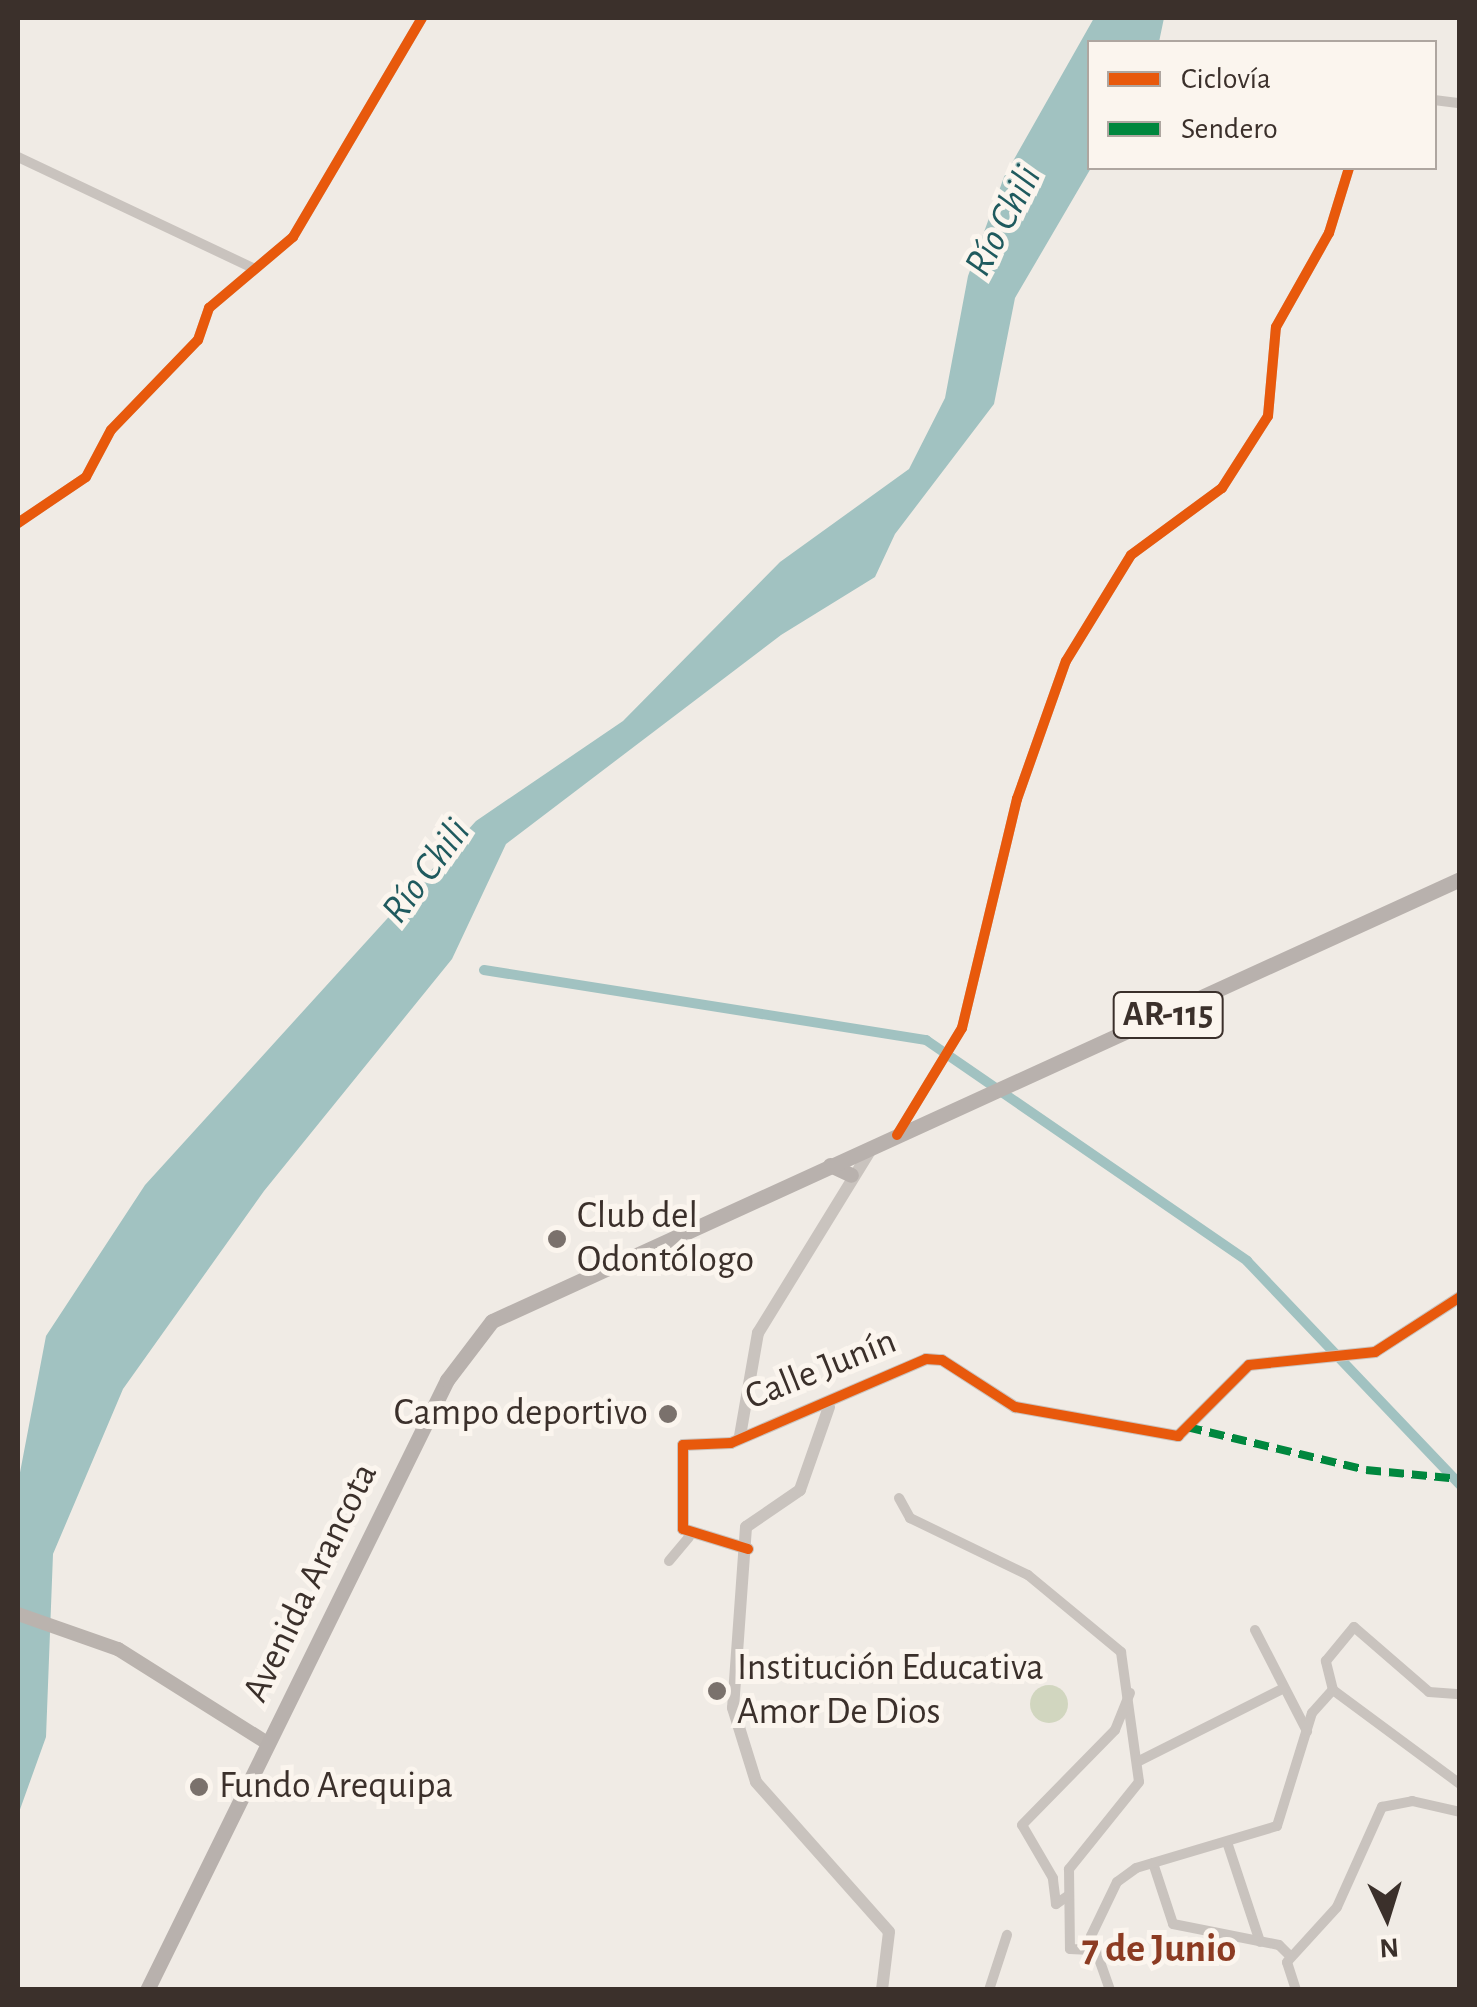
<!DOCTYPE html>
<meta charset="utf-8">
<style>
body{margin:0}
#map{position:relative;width:1477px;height:2007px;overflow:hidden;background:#f0ebe5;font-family:"Alegreya Sans",sans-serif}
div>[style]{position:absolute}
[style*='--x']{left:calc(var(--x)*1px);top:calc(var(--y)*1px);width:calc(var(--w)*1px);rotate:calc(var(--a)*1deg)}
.green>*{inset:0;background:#d1d6bf}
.round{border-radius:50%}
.water>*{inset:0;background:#a1c2c1}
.canal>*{height:10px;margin:-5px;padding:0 5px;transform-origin:5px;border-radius:5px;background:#a1c2c1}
.minor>*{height:10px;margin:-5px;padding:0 5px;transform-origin:5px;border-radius:5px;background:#c9c3be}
.tertiary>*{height:12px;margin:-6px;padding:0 6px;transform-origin:6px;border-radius:6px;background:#c9c3be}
.secondary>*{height:14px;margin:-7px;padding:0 7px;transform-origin:7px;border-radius:7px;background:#bab3ae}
.primary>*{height:15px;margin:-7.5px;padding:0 7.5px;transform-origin:7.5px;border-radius:7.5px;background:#b8b1ad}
.quiet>*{height:8px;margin-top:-4px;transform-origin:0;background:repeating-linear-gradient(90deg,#00873e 0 15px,transparent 0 23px)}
.cycleway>*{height:10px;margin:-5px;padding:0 5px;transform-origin:5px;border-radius:5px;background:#e8590c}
.dots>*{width:28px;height:28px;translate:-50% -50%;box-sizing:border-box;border:5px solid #fbf5ee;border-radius:50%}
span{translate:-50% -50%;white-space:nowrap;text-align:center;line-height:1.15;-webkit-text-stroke:10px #fbf5ee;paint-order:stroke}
.shield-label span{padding:2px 8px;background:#fbf5ee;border:2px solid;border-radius:8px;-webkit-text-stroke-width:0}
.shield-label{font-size:35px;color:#3b302b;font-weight:700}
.poi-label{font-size:38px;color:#3b302b}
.left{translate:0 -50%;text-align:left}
.right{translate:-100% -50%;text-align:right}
.street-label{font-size:38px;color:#3b302b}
.water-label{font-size:40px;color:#1f5a5e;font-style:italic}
.neighbourhood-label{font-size:40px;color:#8c3b22;font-weight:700}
.frame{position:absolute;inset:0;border:20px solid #3b302b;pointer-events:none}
.legend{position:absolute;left:1087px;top:40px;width:350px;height:130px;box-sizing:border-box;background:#fbf5ee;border:2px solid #aea6a0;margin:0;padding:12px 18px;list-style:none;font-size:30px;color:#3b302b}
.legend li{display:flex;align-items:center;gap:20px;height:50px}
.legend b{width:50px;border:2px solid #aea6a0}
.north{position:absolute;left:1337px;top:1867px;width:100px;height:100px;-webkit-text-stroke:8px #fbf5ee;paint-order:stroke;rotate:176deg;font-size:28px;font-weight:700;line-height:40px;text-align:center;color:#3b302b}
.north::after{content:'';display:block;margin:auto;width:35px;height:45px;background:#3b302b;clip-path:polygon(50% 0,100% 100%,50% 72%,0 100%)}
</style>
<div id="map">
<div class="green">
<i class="round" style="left:1030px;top:1685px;width:38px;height:38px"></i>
</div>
<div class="water">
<i style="clip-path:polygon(1094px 18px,1164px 18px,1159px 42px,1090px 42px,1091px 168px,1015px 298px,994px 404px,895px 534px,875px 577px,781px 635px,506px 844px,452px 959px,264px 1191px,123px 1389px,53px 1554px,46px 1737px,18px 1815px,18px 1483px,46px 1336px,145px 1185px,476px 821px,623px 721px,780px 562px,909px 469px,945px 398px,968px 276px,1004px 177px)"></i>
</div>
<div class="canal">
<i style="--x:484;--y:970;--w:448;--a:9"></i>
<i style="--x:926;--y:1040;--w:390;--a:34.5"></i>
<i style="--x:1247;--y:1261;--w:309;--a:46.4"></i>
</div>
<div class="minor">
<i style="--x:1434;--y:100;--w:26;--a:7"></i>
<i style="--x:18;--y:157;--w:262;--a:25.3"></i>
<i style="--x:18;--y:523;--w:82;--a:-34.1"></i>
<i style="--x:86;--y:477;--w:53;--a:-62"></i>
<i style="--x:111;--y:430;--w:125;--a:-46"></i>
<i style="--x:198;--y:340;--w:34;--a:-71"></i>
<i style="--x:209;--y:308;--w:110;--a:-40.2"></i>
<i style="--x:293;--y:237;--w:254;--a:-59.5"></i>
<i style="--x:897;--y:1135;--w:125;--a:-58.7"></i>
<i style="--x:962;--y:1028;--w:236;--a:-76.5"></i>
<i style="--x:1017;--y:799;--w:146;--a:-70.5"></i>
<i style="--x:1066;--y:661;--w:124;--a:-58.5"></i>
<i style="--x:1131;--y:555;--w:113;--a:-36.4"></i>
<i style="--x:1222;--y:488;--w:85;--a:-57.4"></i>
<i style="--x:1268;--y:416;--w:89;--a:-84.9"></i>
<i style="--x:1276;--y:327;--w:108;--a:-60.6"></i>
<i style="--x:1329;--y:233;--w:68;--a:-72.9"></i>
<i style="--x:899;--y:1498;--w:23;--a:61"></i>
<i style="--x:910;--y:1518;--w:131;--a:25.8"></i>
<i style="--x:1028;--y:1575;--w:121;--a:39.6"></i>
<i style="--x:1121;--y:1652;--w:131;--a:82.1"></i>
<i style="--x:1139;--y:1782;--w:112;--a:128.8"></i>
<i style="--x:1069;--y:1869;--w:80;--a:89.3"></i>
<i style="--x:1070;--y:1949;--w:21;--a:3"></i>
<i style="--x:669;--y:1561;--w:31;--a:-50"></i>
<i style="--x:1255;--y:1630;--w:114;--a:62.8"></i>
<i style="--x:1333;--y:1690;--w:30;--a:-104"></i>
<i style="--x:1326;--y:1661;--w:44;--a:-50.5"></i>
<i style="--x:1354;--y:1627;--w:99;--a:40.9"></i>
<i style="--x:1429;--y:1692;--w:31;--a:4"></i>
<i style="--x:1139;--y:1761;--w:162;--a:-26.7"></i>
<i style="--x:1227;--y:1842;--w:105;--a:71.7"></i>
<i style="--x:1153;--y:1863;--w:64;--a:71.8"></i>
<i style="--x:1173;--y:1924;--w:108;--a:11.2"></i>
<i style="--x:1279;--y:1945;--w:16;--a:45"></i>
<i style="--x:1069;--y:1895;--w:16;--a:145"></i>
<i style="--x:1056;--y:1904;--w:26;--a:-97"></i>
<i style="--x:1053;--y:1878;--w:61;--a:-120.3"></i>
<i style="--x:1022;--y:1825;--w:133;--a:-45.6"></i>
<i style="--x:1115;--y:1730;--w:40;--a:-68"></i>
<i style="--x:989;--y:1990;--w:58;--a:-71.9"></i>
<i style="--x:1110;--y:1990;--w:57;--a:-109.4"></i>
<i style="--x:1091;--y:1936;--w:60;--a:-64.3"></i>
<i style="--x:1117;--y:1882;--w:24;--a:-36"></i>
<i style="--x:1136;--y:1868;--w:147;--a:-16.6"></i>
<i style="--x:1277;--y:1826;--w:118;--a:-72.8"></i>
<i style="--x:1312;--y:1713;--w:31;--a:-48"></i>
<i style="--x:1333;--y:1690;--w:158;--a:36.5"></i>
<i style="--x:1296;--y:1990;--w:29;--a:-108"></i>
<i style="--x:1287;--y:1962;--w:74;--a:-47.7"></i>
<i style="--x:1337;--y:1907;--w:110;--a:-65.8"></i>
<i style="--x:1382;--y:1807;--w:31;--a:-11"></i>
<i style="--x:1412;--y:1801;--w:49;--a:12.9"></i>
</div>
<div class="tertiary">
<i style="--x:829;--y:1407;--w:88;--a:109.3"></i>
<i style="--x:800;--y:1490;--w:65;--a:145.6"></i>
<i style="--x:746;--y:1527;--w:181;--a:94.1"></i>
<i style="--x:733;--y:1708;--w:77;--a:72.7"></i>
<i style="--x:756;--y:1782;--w:200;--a:48.4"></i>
<i style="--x:889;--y:1932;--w:58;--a:96.9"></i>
<i style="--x:740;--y:1436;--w:105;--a:-80.1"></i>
<i style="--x:758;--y:1333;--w:217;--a:-58.4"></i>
<i style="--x:748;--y:1549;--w:68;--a:-162.9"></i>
<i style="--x:683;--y:1529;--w:84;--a:-90"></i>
<i style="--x:683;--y:1445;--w:48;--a:-2.4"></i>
<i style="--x:731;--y:1443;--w:212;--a:-23.3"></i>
<i style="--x:926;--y:1359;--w:16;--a:4"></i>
<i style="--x:942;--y:1360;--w:87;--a:32.8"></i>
<i style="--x:1015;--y:1407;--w:166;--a:10.1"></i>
<i style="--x:1178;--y:1436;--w:100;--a:-45"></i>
<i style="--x:1249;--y:1365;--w:127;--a:-5.9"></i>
<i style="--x:1375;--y:1352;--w:101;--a:-32.9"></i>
</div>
<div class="secondary">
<i style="--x:18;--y:1614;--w:106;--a:19.3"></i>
<i style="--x:118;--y:1649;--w:178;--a:32.2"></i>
</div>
<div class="primary">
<i style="--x:830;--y:1165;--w:23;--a:25"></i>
<i style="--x:147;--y:1990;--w:680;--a:-63.81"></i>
<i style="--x:447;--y:1380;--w:74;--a:-52.7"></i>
<i style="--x:492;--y:1321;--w:1064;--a:-24.54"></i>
</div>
<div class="quiet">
<i style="--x:1187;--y:1427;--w:184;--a:13.5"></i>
<i style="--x:1366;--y:1470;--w:94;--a:5.5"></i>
</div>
<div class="cycleway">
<i style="--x:18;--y:523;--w:82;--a:-34.1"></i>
<i style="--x:86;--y:477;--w:53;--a:-62"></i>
<i style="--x:111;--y:430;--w:125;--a:-46"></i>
<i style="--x:198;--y:340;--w:34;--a:-71"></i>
<i style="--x:209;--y:308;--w:110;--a:-40.2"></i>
<i style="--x:293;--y:237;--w:254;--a:-59.5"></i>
<i style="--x:897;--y:1135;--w:125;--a:-58.7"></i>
<i style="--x:962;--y:1028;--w:236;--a:-76.5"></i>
<i style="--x:1017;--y:799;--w:146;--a:-70.5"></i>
<i style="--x:1066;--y:661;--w:124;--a:-58.5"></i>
<i style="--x:1131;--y:555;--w:113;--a:-36.4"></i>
<i style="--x:1222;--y:488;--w:85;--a:-57.4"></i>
<i style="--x:1268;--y:416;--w:89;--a:-84.9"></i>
<i style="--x:1276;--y:327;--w:108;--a:-60.6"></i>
<i style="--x:1329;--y:233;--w:68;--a:-72.9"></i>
<i style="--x:748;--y:1549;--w:68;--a:-162.9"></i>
<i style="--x:683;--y:1529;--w:84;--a:-90"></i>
<i style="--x:683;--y:1445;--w:48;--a:-2.4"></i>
<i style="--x:731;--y:1443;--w:212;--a:-23.3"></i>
<i style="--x:926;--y:1359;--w:16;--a:4"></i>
<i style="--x:942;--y:1360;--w:87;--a:32.8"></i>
<i style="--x:1015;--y:1407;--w:166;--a:10.1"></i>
<i style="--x:1178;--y:1436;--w:100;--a:-45"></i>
<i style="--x:1249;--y:1365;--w:127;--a:-5.9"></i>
<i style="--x:1375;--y:1352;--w:101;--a:-32.9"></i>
</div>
<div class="dots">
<i style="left:557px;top:1239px;background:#7a716c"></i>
<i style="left:668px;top:1414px;background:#7a716c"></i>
<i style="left:717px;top:1691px;background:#7a716c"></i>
<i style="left:199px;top:1787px;background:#7a716c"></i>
</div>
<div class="shield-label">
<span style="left:1168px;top:1015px">AR-115</span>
</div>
<div class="poi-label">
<span class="left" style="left:577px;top:1239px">Club del<br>Odontólogo</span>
<span class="right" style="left:648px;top:1414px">Campo deportivo</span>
<span class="left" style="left:737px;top:1691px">Institución Educativa<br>Amor De Dios</span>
<span class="left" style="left:219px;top:1787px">Fundo Arequipa</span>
</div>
<div class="street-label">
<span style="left:821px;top:1370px;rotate:-22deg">Calle Junín</span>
<span style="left:311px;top:1583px;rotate:-64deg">Avenida Arancota</span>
</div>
<div class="water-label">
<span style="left:1003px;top:221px;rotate:-62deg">Río Chili</span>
<span style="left:426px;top:871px;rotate:-53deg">Río Chili</span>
</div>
<div class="neighbourhood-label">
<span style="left:1159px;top:1949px">7 de Junio</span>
</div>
<div class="frame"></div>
<ul class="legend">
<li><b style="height:12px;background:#e8590c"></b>Ciclovía</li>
<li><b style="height:12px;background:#00873e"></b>Sendero</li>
</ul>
<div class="north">N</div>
</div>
